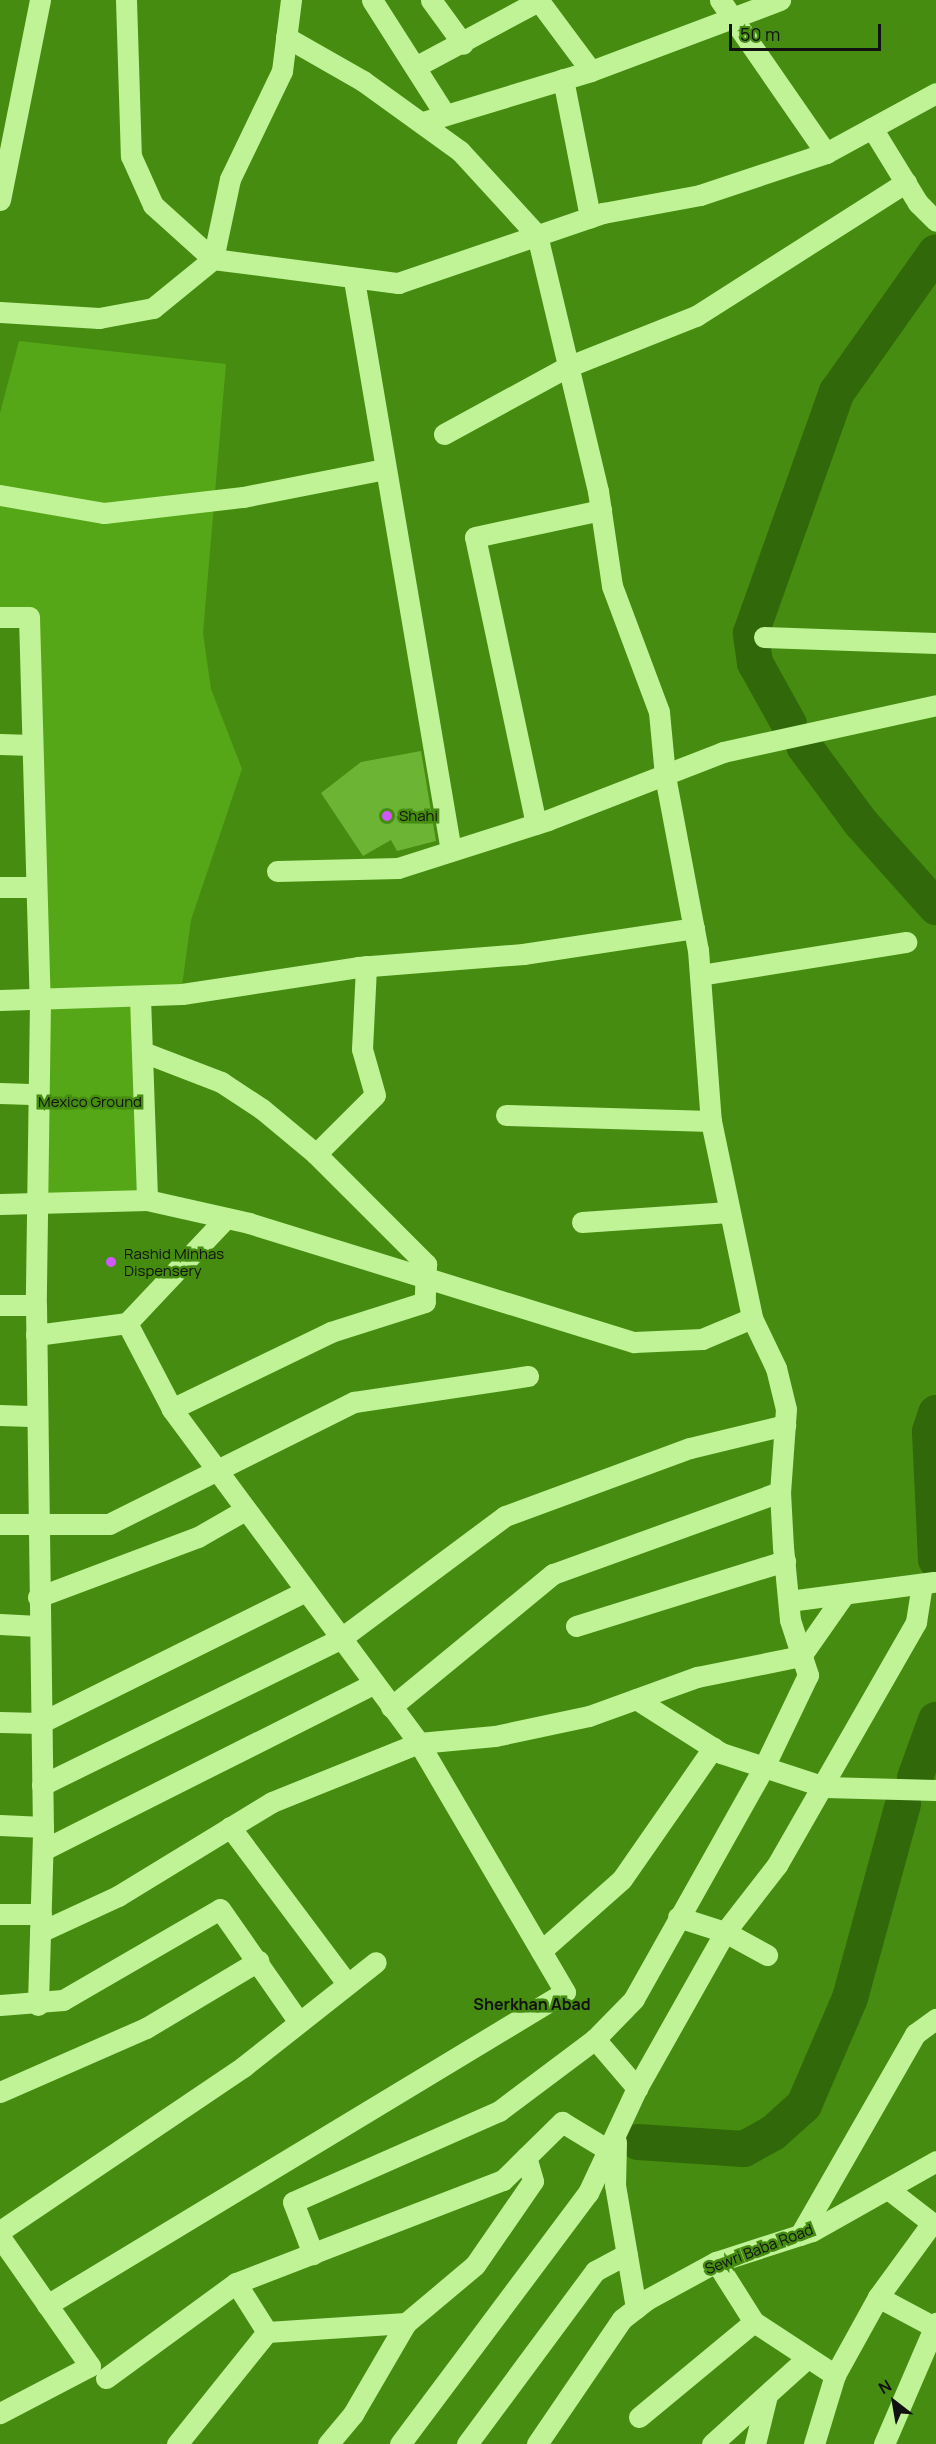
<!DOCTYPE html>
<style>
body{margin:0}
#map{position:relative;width:936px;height:2444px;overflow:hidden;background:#458c10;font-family:Manrope,sans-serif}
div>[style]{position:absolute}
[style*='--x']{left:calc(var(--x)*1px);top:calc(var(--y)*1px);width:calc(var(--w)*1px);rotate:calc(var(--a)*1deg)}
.green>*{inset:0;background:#56a717;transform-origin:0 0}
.river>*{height:36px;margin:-18px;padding:0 18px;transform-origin:18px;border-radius:18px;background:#316809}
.building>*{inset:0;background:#6bb434}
.minor>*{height:21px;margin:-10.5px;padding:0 10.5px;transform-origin:10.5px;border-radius:10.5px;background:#bff396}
.dots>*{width:16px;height:16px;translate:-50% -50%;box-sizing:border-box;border:3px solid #458c10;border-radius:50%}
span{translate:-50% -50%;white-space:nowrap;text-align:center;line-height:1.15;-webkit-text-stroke:5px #458c10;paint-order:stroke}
.poi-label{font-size:15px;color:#111}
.left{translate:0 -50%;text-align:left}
.park-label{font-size:15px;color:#111}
.street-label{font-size:15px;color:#111}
.neighbourhood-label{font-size:16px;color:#111;font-weight:700}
.north{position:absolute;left:864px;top:2372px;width:60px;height:60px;-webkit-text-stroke:4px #458c10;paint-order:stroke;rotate:329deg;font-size:16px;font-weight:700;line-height:24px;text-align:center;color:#111}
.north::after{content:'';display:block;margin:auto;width:21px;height:27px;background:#111;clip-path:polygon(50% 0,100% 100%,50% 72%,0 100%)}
.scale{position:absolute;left:729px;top:24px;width:152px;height:27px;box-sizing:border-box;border:3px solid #111;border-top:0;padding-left:8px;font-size:18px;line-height:21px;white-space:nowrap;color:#111;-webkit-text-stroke:4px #458c10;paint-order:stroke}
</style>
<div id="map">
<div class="green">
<i style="clip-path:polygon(19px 341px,226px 364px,203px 633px,211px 689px,242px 769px,191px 920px,181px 993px,42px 999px,29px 617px,0 617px,0 413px)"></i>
<i style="left:139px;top:999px;width:201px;height:98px;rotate:89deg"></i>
</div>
<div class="river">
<i style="--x:789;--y:724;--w:70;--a:-119.1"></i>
<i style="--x:755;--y:663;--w:30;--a:-98"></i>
<i style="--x:751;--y:633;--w:256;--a:-70.4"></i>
<i style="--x:837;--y:392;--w:171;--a:-54.7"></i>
<i style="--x:804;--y:746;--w:96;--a:53.5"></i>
<i style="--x:861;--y:823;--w:113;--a:48.2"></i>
<i style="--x:936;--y:1413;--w:20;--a:108"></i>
<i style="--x:930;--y:1432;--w:128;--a:87.3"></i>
<i style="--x:915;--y:1778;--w:62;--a:-70.1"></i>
<i style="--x:638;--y:2142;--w:106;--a:3.8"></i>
<i style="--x:744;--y:2149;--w:33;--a:-29"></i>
<i style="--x:773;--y:2133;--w:42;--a:-42.1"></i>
<i style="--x:804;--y:2105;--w:116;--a:-66.7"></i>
<i style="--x:850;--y:1998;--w:201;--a:-74.7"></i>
</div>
<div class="building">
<i style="clip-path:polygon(421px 751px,436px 841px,397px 851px,391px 840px,363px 856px,321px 793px,361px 762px)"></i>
</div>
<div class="minor">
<i style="--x:126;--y:0;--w:156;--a:88.2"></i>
<i style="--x:131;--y:156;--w:54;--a:65.8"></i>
<i style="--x:153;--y:205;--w:81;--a:42"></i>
<i style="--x:213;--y:259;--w:82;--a:-78"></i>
<i style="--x:230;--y:179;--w:120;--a:-64.3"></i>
<i style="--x:282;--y:71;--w:72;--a:-82.8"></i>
<i style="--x:372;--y:0;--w:134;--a:57.5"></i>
<i style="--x:431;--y:0;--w:54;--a:54"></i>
<i style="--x:720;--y:0;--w:186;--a:55.3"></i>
<i style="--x:539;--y:1;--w:87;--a:53.4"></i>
<i style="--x:286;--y:37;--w:89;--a:29.7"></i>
<i style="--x:363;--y:81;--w:120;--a:35.8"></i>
<i style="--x:460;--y:151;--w:114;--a:47.5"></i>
<i style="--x:537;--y:235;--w:263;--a:76.6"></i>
<i style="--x:598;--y:491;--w:96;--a:81.6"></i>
<i style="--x:612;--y:586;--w:134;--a:69.5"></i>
<i style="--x:659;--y:712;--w:64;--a:84.6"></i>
<i style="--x:665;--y:776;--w:177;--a:79.3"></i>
<i style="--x:698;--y:950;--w:171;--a:85.7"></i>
<i style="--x:711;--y:1121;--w:201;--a:78.2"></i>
<i style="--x:752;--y:1318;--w:55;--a:64.4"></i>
<i style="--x:776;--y:1368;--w:42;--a:76.3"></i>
<i style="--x:786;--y:1409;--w:83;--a:94.1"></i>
<i style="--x:780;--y:1492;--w:55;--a:86.9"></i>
<i style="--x:783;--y:1547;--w:73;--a:84.5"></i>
<i style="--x:790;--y:1620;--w:58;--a:71.9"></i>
<i style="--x:808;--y:1675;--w:102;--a:115.6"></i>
<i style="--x:764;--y:1767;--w:266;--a:119.3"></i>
<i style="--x:634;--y:1999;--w:56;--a:134.3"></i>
<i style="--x:595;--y:2039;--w:120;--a:143.1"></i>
<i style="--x:499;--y:2111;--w:225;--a:156.2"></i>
<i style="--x:293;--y:2202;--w:56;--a:69"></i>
<i style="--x:415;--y:67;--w:142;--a:-28.2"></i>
<i style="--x:563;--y:79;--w:141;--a:78.9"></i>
<i style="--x:423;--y:122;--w:176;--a:-16.9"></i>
<i style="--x:591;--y:71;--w:202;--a:-20.6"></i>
<i style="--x:872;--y:128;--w:88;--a:58.5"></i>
<i style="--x:918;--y:203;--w:25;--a:45"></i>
<i style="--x:0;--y:200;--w:204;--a:-78.7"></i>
<i style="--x:354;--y:280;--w:579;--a:80.36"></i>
<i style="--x:0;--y:312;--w:99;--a:3.5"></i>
<i style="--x:99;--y:318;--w:55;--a:-10.5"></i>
<i style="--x:153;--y:308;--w:77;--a:-39.2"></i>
<i style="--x:213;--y:259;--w:187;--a:7.4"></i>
<i style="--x:398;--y:283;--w:217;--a:-18.9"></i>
<i style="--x:603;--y:213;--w:99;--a:-10.5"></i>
<i style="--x:700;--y:195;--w:133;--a:-18.4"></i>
<i style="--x:826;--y:153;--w:125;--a:-28.6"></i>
<i style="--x:444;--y:434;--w:140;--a:-28.6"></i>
<i style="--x:567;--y:367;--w:139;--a:-21.6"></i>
<i style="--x:696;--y:316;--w:249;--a:-32.5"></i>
<i style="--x:0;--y:495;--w:106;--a:9.8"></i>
<i style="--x:104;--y:513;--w:140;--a:-6.6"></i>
<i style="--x:243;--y:497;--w:145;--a:-11.2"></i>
<i style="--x:0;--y:617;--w:29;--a:0"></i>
<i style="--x:29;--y:617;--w:384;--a:88.4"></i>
<i style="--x:40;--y:1001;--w:304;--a:90.8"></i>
<i style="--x:36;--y:1305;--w:529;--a:89.24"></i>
<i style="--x:43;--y:1834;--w:171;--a:91.7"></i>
<i style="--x:764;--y:637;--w:172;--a:2"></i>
<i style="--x:0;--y:744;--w:32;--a:2"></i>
<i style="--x:536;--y:824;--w:293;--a:-102"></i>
<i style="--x:475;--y:537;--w:129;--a:-12.1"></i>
<i style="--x:277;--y:871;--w:121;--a:-1.4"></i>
<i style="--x:398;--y:868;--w:157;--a:-17.7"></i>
<i style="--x:548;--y:820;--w:188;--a:-21.2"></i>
<i style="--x:723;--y:752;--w:218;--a:-12.4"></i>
<i style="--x:0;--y:887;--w:35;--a:0"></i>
<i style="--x:700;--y:975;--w:209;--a:-9.1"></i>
<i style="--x:140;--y:997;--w:203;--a:88"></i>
<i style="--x:0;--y:1000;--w:182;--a:-1.9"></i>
<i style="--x:182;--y:994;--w:178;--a:-8.7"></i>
<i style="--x:358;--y:967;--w:166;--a:-4.5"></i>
<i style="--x:523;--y:954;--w:173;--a:-8.6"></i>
<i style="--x:143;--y:1052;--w:84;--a:21"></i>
<i style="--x:221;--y:1082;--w:49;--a:33.4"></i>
<i style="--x:262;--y:1109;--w:70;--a:39.8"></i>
<i style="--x:316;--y:1154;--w:156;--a:45"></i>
<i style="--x:426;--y:1264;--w:38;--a:92"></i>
<i style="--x:425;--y:1302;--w:99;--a:162.3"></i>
<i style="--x:331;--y:1332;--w:177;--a:154.2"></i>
<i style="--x:0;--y:1093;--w:38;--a:2"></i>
<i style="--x:506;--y:1115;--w:205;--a:1.7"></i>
<i style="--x:316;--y:1154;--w:83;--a:-45"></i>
<i style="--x:375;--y:1095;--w:48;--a:-105.8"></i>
<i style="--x:362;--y:1049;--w:83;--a:-87.2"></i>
<i style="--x:0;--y:1204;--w:147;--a:-1.6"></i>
<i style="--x:147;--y:1200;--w:105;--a:12.7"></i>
<i style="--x:249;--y:1223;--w:403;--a:17.2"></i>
<i style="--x:634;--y:1342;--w:68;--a:-2.5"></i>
<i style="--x:702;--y:1339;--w:54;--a:-22.8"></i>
<i style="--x:582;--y:1222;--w:147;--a:-3.9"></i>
<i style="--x:0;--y:1305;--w:36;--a:0"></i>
<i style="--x:36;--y:1335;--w:92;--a:-7.5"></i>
<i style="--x:127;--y:1323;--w:144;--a:-46.7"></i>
<i style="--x:0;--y:1415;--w:37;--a:2"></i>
<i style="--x:0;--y:1524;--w:109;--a:0"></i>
<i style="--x:109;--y:1524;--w:274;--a:-26.5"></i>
<i style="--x:354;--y:1402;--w:176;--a:-8.5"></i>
<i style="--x:38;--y:1597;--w:171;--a:-20.6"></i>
<i style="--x:198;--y:1537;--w:54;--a:-29.9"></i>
<i style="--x:789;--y:1601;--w:146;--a:-7.5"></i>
<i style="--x:0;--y:1624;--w:38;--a:3"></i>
<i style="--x:576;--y:1626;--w:219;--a:-17.3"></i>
<i style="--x:636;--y:1699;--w:101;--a:32.4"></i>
<i style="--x:721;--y:1753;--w:109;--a:18.1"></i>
<i style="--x:825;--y:1787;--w:111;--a:1.5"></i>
<i style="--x:391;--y:1707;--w:210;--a:-39.4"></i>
<i style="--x:553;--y:1574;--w:241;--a:-19.9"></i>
<i style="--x:0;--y:1722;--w:40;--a:1.4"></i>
<i style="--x:40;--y:1723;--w:297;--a:-26.4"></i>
<i style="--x:42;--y:1785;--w:332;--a:-26.1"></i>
<i style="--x:340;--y:1639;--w:206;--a:-36.7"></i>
<i style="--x:505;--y:1516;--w:197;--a:-20.2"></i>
<i style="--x:690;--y:1448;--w:98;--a:-13.6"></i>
<i style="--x:0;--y:1825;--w:43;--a:2.7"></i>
<i style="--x:230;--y:1827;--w:192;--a:53.2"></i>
<i style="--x:43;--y:1850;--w:369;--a:-26.7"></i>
<i style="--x:0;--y:1914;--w:41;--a:0"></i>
<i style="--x:678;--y:1917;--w:49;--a:17.7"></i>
<i style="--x:725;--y:1932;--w:48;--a:28.7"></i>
<i style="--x:40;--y:1932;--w:86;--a:-24.8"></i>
<i style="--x:118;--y:1896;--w:180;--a:-31.4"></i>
<i style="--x:272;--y:1802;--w:158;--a:-21.9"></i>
<i style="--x:419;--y:1743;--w:76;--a:-5.3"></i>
<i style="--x:495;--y:1736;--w:96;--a:-12"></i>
<i style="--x:589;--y:1716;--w:115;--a:-19.9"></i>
<i style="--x:697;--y:1677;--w:106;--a:-11.4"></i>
<i style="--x:801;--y:1656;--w:73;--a:-55"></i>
<i style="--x:541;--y:1951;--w:108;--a:-41.6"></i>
<i style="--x:622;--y:1879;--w:160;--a:-55.2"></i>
<i style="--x:0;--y:2005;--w:63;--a:-4.5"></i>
<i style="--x:63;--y:2000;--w:181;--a:-30.1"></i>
<i style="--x:220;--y:1909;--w:136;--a:55.1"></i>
<i style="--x:595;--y:2039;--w:65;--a:49.4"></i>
<i style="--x:0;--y:2092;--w:159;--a:-23.7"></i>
<i style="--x:146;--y:2028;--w:131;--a:-30.9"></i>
<i style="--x:616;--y:2142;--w:43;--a:91.3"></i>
<i style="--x:615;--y:2185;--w:125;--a:80.3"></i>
<i style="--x:0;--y:2231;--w:293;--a:-34"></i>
<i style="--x:243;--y:2067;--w:169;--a:-38.3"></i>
<i style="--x:800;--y:2235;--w:232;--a:-60.2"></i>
<i style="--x:915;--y:2034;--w:26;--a:-36"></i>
<i style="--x:0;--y:2237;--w:157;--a:55.1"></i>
<i style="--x:90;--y:2366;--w:102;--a:152.4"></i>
<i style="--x:716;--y:2262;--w:71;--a:57.7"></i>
<i style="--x:754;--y:2322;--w:97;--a:33.2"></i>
<i style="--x:878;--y:2297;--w:66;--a:28.1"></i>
<i style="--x:47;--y:2305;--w:605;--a:-31.14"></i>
<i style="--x:565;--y:1992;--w:289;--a:-120.4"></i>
<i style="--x:419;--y:1743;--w:415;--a:-126.5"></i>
<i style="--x:172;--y:1409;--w:97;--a:-117.6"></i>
<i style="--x:267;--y:2332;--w:139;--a:-3.7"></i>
<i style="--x:106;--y:2378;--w:161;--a:-36.2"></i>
<i style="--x:236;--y:2283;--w:286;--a:-21.1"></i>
<i style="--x:503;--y:2180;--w:83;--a:-44.5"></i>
<i style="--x:562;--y:2122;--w:54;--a:31.3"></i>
<i style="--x:639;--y:2417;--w:149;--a:-39.6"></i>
<i style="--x:177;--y:2444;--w:144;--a:-51.2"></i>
<i style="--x:267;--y:2332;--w:58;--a:-122.3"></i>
<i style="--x:328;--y:2444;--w:39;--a:-50"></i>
<i style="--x:353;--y:2414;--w:105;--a:-59.8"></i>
<i style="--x:406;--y:2323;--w:90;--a:-40"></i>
<i style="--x:475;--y:2265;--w:102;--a:-55.4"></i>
<i style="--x:533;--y:2181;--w:25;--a:-106"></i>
<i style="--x:400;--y:2444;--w:314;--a:-53.2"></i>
<i style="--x:588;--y:2193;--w:116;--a:-65"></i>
<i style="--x:637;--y:2088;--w:179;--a:-60.6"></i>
<i style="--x:725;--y:1932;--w:85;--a:-52.2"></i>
<i style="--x:777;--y:1865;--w:280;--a:-60.2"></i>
<i style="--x:916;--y:1622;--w:38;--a:-81"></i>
<i style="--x:467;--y:2444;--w:215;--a:-53.5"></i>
<i style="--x:595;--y:2271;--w:36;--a:-28"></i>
<i style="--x:537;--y:2444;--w:151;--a:-55.8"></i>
<i style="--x:622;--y:2319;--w:31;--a:-38"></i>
<i style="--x:646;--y:2300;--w:80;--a:-28.5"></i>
<i style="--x:716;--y:2262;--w:101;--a:-17.9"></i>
<i style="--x:812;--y:2231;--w:142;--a:-29.4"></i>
<i style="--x:712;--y:2444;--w:127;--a:-42.1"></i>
<i style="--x:755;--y:2444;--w:50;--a:-76.2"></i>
<i style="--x:814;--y:2444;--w:72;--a:-73.1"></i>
<i style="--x:835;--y:2375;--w:89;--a:-61.1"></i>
<i style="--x:878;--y:2297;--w:92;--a:-53.9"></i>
<i style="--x:932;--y:2223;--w:56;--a:-142.3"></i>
<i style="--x:884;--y:2444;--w:132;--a:-66.7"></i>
</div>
<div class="dots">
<i style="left:387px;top:816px;background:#d158ff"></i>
<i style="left:111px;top:1262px;background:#d158ff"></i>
</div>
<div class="poi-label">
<span class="left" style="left:399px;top:816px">Shahi</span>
<span class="left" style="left:124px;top:1262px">Rashid Minhas<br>Dispensery</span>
</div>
<div class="park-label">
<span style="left:90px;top:1102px">Mexico Ground</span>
</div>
<div class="street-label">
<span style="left:759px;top:2249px;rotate:-21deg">Sewri Baba Road</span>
</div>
<div class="neighbourhood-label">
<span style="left:532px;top:2004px">Sherkhan Abad</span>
</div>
<div class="north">N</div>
<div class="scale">50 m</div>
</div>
